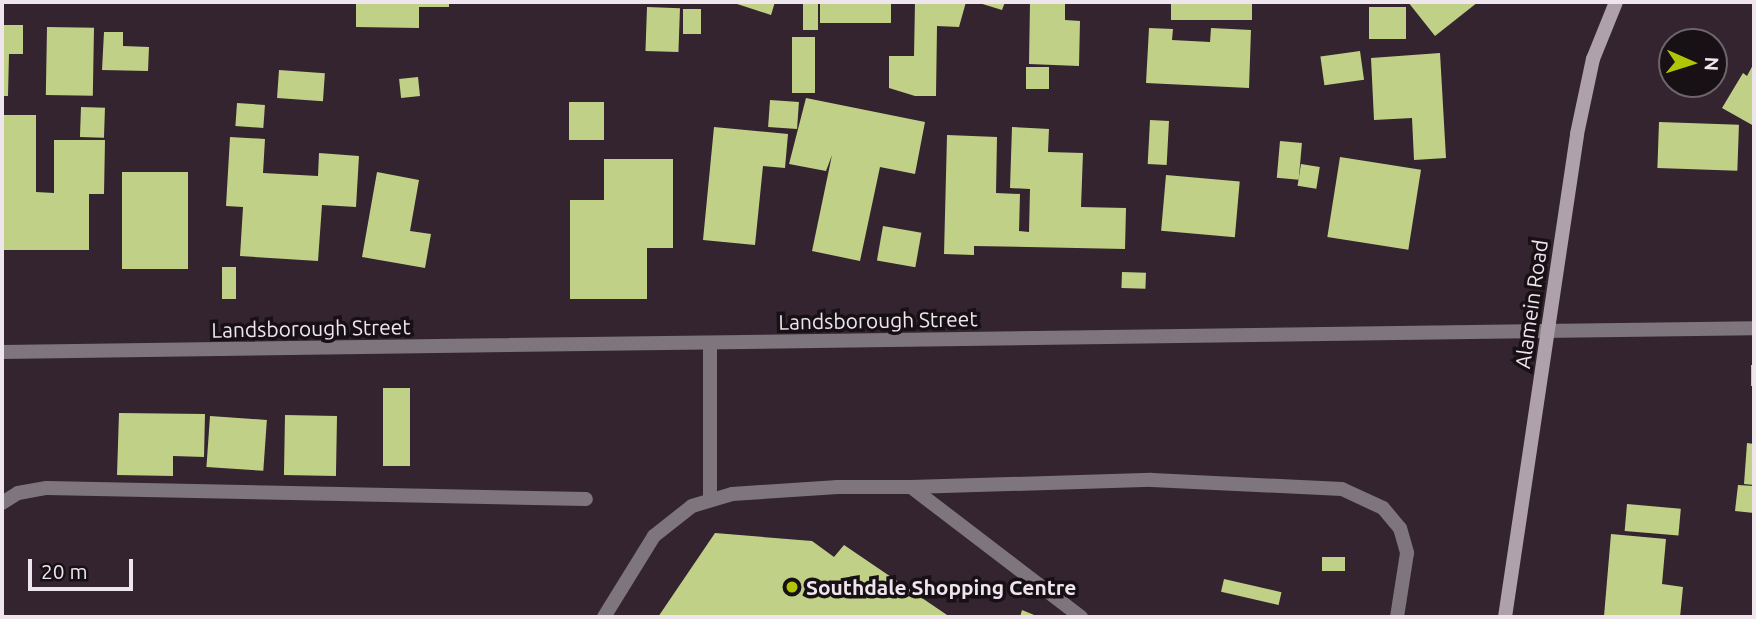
<!DOCTYPE html>
<style>
body{margin:0}
#map{position:relative;width:1756px;height:619px;overflow:hidden;background:#342430;font-family:Ubuntu,sans-serif}
div>[style]{position:absolute}
[style*='--x']{left:calc(var(--x)*1px);top:calc(var(--y)*1px);width:calc(var(--w)*1px);rotate:calc(var(--a)*1deg)}
.building>*{inset:0;background:#c1d087;transform-origin:0 0}
.service>*{height:14px;margin:-7px;padding:0 7px;transform-origin:7px;border-radius:7px;background:#7e767c}
.minor>*{height:14px;margin:-7px;padding:0 7px;transform-origin:7px;border-radius:7px;background:#7e767c}
.secondary>*{height:14px;margin:-7px;padding:0 7px;transform-origin:7px;border-radius:7px;background:#aea1ab}
.dots>*{width:19px;height:19px;translate:-50% -50%;box-sizing:border-box;border:4px solid #171015;border-radius:50%}
span{translate:-50% -50%;white-space:nowrap;text-align:center;line-height:1.15;-webkit-text-stroke:7px #171015;paint-order:stroke}
.street-label{font-size:21px;color:#efe5ed}
.poi-label{font-size:21px;color:#efe5ed;font-weight:700}
.left{translate:0 -50%;text-align:left}
.frame{position:absolute;inset:0;border:4px solid #efe5ed;pointer-events:none}
.north{position:absolute;left:1658px;top:28px;width:70px;height:70px;box-sizing:border-box;background:#171015;border:2px solid #6d656b;border-radius:50%;rotate:93deg;font-size:19px;font-weight:700;line-height:28px;text-align:center;color:#efe5ed}
.north::after{content:'';display:block;margin:auto;width:24px;height:32px;background:#afc506;clip-path:polygon(50% 0,100% 100%,50% 72%,0 100%)}
.scale{position:absolute;left:28px;top:559px;width:105px;height:32px;box-sizing:border-box;border:4px solid #efe5ed;border-top:0;padding-left:9px;font-size:21px;line-height:24px;white-space:nowrap;color:#efe5ed;-webkit-text-stroke:5px #171015;paint-order:stroke}
</style>
<div id="map">
<div class="building">
<i style="clip-path:polygon(356px 2px,449px 2px,449px 7px,419px 7px,419px 28px,356px 27px)"></i>
<i style="clip-path:polygon(731px 2px,775px 2px,771px 15px)"></i>
<i style="left:803px;top:2px;width:15px;height:28px"></i>
<i style="left:820px;top:2px;width:71px;height:21px"></i>
<i style="clip-path:polygon(915px 2px,966px 2px,959px 27px,937px 26px,936px 96px,915px 96px,889px 88px,889px 56px,914px 56px)"></i>
<i style="clip-path:polygon(976px 2px,1005px 2px,1002px 10px)"></i>
<i style="clip-path:polygon(1030px 2px,1065px 2px,1065px 20px,1080px 21px,1079px 66px,1029px 64px)"></i>
<i style="left:1171px;top:2px;width:81px;height:18px"></i>
<i style="clip-path:polygon(1408px 2px,1478px 2px,1435px 36px)"></i>
<i style="left:647px;top:7px;width:33px;height:44px;rotate:2deg"></i>
<i style="left:1369px;top:7px;width:37px;height:32px"></i>
<i style="left:683px;top:9px;width:18px;height:25px"></i>
<i style="clip-path:polygon(2px 25px,23px 25px,23px 54px,9px 54px,8px 96px,2px 96px)"></i>
<i style="left:47px;top:27px;width:47px;height:68px;rotate:1deg"></i>
<i style="clip-path:polygon(1149px 28px,1173px 29px,1172px 40px,1210px 42px,1211px 28px,1251px 30px,1249px 88px,1146px 83px)"></i>
<i style="clip-path:polygon(104px 32px,123px 32px,123px 46px,149px 47px,148px 71px,102px 70px)"></i>
<i style="left:815px;top:37px;width:56px;height:23px;rotate:90deg"></i>
<i style="left:1360px;top:51px;width:29px;height:40px;rotate:82deg"></i>
<i style="clip-path:polygon(1440px 53px,1446px 158px,1414px 160px,1412px 118px,1374px 120px,1371px 58px)"></i>
<i style="clip-path:polygon(1754px 63px,1754px 126px,1722px 108px,1743px 73px,1747px 76px)"></i>
<i style="left:1026px;top:67px;width:23px;height:22px"></i>
<i style="left:279px;top:70px;width:46px;height:28px;rotate:4deg"></i>
<i style="left:418px;top:77px;width:19px;height:19px;rotate:84deg"></i>
<i style="clip-path:polygon(806px 98px,925px 122px,915px 174px,880px 167px,860px 261px,812px 251px,832px 155px,826px 171px,789px 164px)"></i>
<i style="left:770px;top:100px;width:29px;height:27px;rotate:4deg"></i>
<i style="left:569px;top:102px;width:35px;height:38px"></i>
<i style="left:237px;top:103px;width:28px;height:23px;rotate:4deg"></i>
<i style="left:81px;top:107px;width:24px;height:30px;rotate:2deg"></i>
<i style="clip-path:polygon(2px 115px,36px 115px,36px 192px,54px 193px,54px 140px,105px 140px,104px 194px,89px 194px,89px 250px,2px 250px)"></i>
<i style="left:1150px;top:120px;width:19px;height:44px;rotate:3deg"></i>
<i style="left:1659px;top:122px;width:80px;height:46px;rotate:2deg"></i>
<i style="clip-path:polygon(714px 127px,788px 134px,785px 168px,763px 166px,755px 245px,703px 240px)"></i>
<i style="clip-path:polygon(1012px 127px,1049px 129px,1048px 152px,1083px 153px,1081px 207px,1126px 208px,1125px 249px,974px 246px,974px 255px,944px 254px,947px 135px,997px 137px,996px 193px,1020px 194px,1019px 231px,1029px 232px,1030px 189px,1010px 188px)"></i>
<i style="clip-path:polygon(230px 137px,265px 139px,263px 173px,318px 176px,319px 153px,359px 156px,356px 207px,322px 205px,318px 261px,240px 256px,243px 207px,226px 206px)"></i>
<i style="left:1280px;top:141px;width:22px;height:37px;rotate:5deg"></i>
<i style="left:1340px;top:157px;width:82px;height:81px;rotate:9deg"></i>
<i style="clip-path:polygon(604px 159px,673px 159px,673px 248px,647px 248px,647px 299px,570px 299px,570px 200px,604px 200px)"></i>
<i style="left:1301px;top:164px;width:19px;height:22px;rotate:9deg"></i>
<i style="left:122px;top:172px;width:66px;height:97px"></i>
<i style="clip-path:polygon(377px 172px,419px 180px,410px 231px,431px 234px,425px 268px,362px 257px)"></i>
<i style="left:1166px;top:175px;width:74px;height:56px;rotate:5deg"></i>
<i style="left:883px;top:226px;width:39px;height:35px;rotate:10deg"></i>
<i style="left:222px;top:267px;width:14px;height:32px"></i>
<i style="left:1122px;top:272px;width:24px;height:16px;rotate:2deg"></i>
<i style="left:1751px;top:365px;width:3px;height:21px"></i>
<i style="left:383px;top:388px;width:27px;height:78px"></i>
<i style="clip-path:polygon(119px 413px,205px 414px,204px 457px,173px 456px,173px 476px,117px 475px)"></i>
<i style="left:285px;top:415px;width:52px;height:60px;rotate:1deg"></i>
<i style="left:210px;top:416px;width:57px;height:51px;rotate:4deg"></i>
<i style="clip-path:polygon(1747px 443px,1754px 444px,1754px 485px,1744px 484px)"></i>
<i style="clip-path:polygon(1738px 485px,1754px 486px,1754px 513px,1735px 511px)"></i>
<i style="left:1627px;top:504px;width:54px;height:27px;rotate:5deg"></i>
<i style="clip-path:polygon(715px 533px,812px 541px,834px 557px,844px 545px,950px 617px,658px 617px)"></i>
<i style="clip-path:polygon(1611px 534px,1666px 539px,1662px 584px,1683px 587px,1680px 617px,1604px 616px)"></i>
<i style="left:1345px;top:557px;width:14px;height:23px;rotate:90deg"></i>
<i style="left:1224px;top:579px;width:59px;height:13px;rotate:13deg"></i>
<i style="clip-path:polygon(1022px 610px,1039px 617px,1020px 617px)"></i>
</div>
<div class="service">
<i style="--x:911;--y:487;--w:241;--a:-1.7"></i>
<i style="--x:1152;--y:480;--w:190;--a:2.7"></i>
<i style="--x:1342;--y:489;--w:45;--a:24.9"></i>
<i style="--x:1383;--y:508;--w:26;--a:50"></i>
<i style="--x:1400;--y:528;--w:26;--a:74"></i>
<i style="--x:1407;--y:553;--w:65;--a:98.9"></i>
<i style="--x:710;--y:499;--w:156;--a:-90"></i>
<i style="--x:2;--y:503;--w:19;--a:-32"></i>
<i style="--x:18;--y:493;--w:29;--a:-10"></i>
<i style="--x:47;--y:488;--w:539;--a:1.17"></i>
<i style="--x:604;--y:617;--w:95;--a:-58.3"></i>
<i style="--x:654;--y:536;--w:48;--a:-38.3"></i>
<i style="--x:692;--y:506;--w:42;--a:-16.7"></i>
<i style="--x:732;--y:494;--w:106;--a:-3.8"></i>
<i style="--x:838;--y:487;--w:73;--a:0"></i>
<i style="--x:911;--y:487;--w:214;--a:37.4"></i>
</div>
<div class="minor">
<i style="--x:2;--y:352;--w:1752;--a:-0.78"></i>
</div>
<div class="secondary">
<i style="--x:1505;--y:617;--w:488;--a:-81.5"></i>
<i style="--x:1577;--y:134;--w:77;--a:-78"></i>
<i style="--x:1593;--y:59;--w:61;--a:-68"></i>
</div>
<div class="dots">
<i style="left:792px;top:587px;background:#afc506"></i>
</div>
<div class="street-label">
<span style="left:1531px;top:304px;rotate:-82deg">Alamein Road</span>
<span style="left:878px;top:320px;rotate:-1deg">Landsborough Street</span>
<span style="left:311px;top:328px;rotate:-1deg">Landsborough Street</span>
</div>
<div class="poi-label">
<span class="left" style="left:806px;top:587px">Southdale Shopping Centre</span>
</div>
<div class="frame"></div>
<div class="north">N</div>
<div class="scale">20 m</div>
</div>
